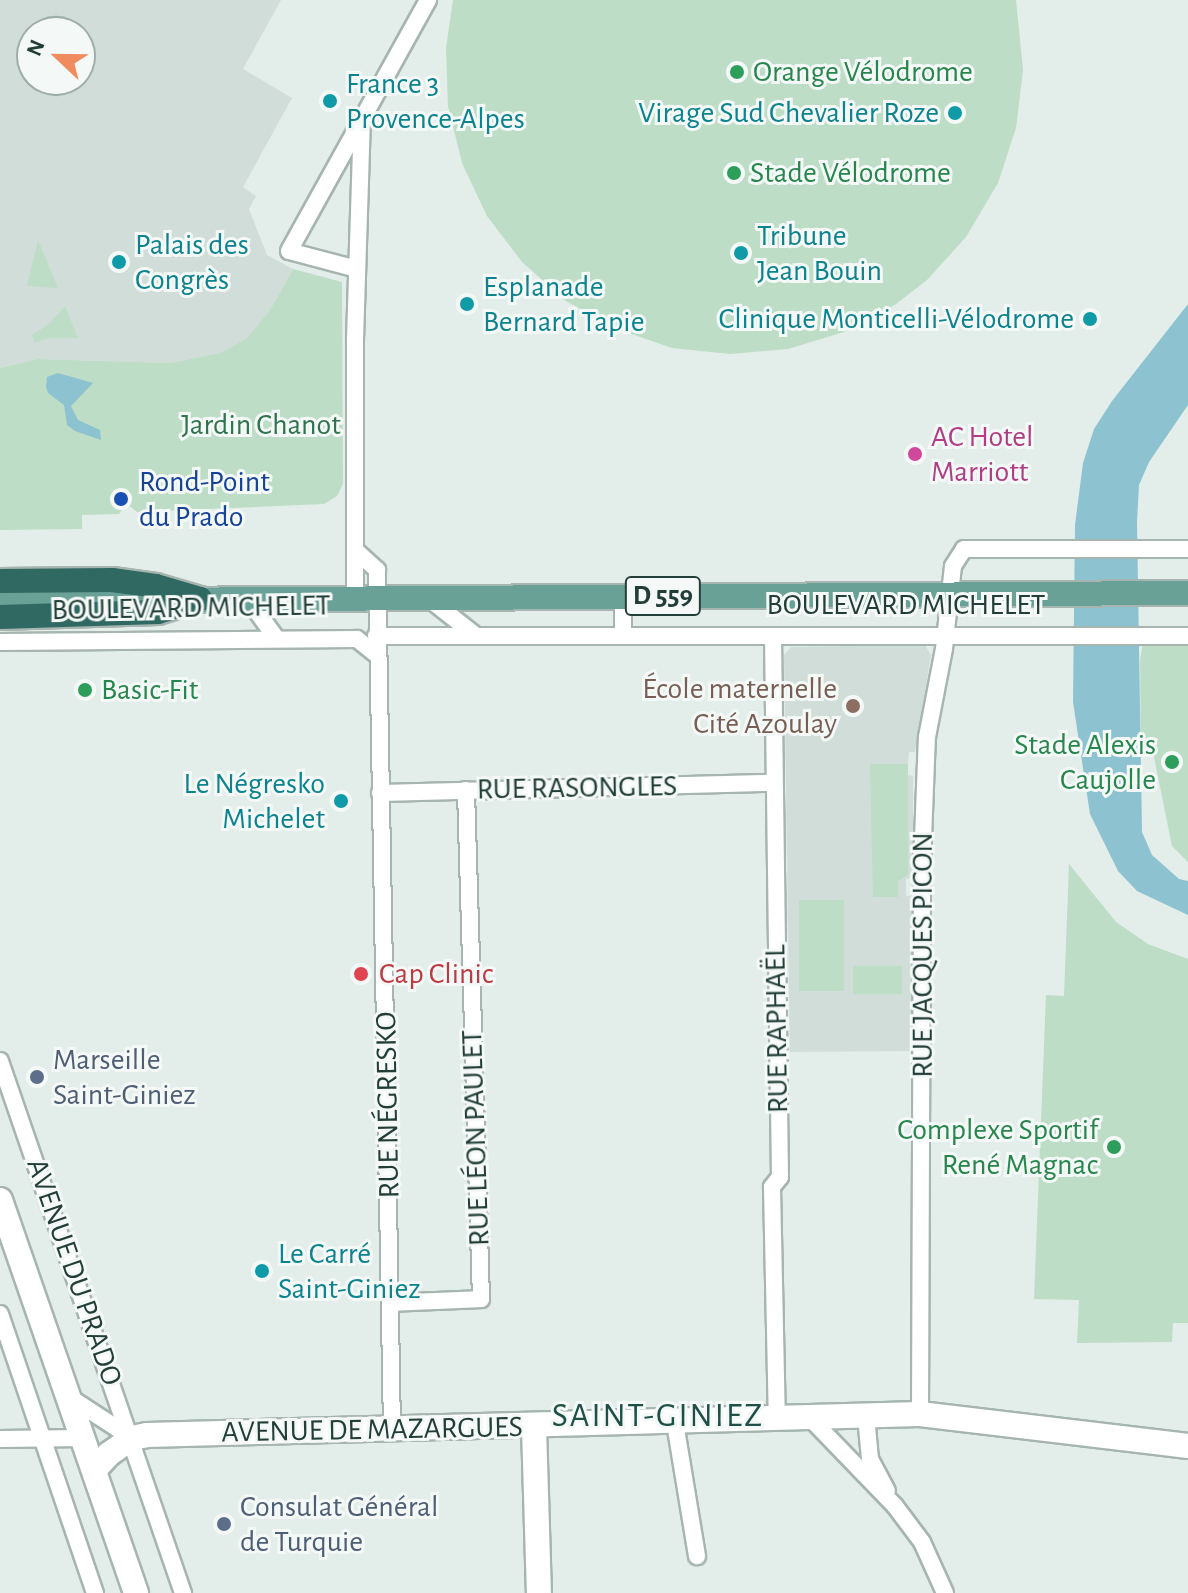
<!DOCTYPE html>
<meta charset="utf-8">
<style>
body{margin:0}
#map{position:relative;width:1188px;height:1593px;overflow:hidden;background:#e3ede9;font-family:"Alegreya Sans",sans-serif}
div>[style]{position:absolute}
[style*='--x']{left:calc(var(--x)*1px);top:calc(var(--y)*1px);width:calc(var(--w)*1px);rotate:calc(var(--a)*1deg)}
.built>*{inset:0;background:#d1ddd8}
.green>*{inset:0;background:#bdddc7;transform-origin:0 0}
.water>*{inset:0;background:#8dc2d0}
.roads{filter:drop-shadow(2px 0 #a6b5b0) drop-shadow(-2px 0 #a6b5b0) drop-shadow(0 2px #a6b5b0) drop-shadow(0 -2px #a6b5b0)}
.street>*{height:16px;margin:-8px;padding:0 8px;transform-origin:8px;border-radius:8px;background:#fff}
.secondary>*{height:24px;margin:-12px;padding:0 12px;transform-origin:12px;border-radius:12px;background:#fff}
.primary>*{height:24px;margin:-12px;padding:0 12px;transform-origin:12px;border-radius:12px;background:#69a196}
.highway>*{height:24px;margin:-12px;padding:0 12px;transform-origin:12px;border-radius:12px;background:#2f6961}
.dots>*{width:22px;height:22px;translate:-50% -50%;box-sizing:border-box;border:4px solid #f4f9f7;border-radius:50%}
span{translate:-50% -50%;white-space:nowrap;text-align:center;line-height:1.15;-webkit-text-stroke:6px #f4f9f7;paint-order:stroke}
.shield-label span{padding:2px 6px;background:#f4f9f7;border:2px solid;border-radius:6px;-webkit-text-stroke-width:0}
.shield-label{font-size:28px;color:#233e38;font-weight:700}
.leisure-label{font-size:30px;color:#27864d}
.left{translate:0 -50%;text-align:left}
.right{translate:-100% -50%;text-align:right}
.culture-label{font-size:30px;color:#0d838f}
.park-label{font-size:30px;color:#2e744d}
.hotel-label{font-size:30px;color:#b23c85}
.transit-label{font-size:30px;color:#164399}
.street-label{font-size:30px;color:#233e38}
.education-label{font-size:30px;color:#785e54}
.health-label{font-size:30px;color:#be3a42}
.service-label{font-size:30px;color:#4e5e75}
.quarter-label{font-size:34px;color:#1f5047;letter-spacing:2px}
.north{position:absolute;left:16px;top:16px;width:80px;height:80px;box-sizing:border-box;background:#f4f9f7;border:2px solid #a0aeab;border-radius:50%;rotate:292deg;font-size:22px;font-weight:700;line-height:32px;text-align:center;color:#233e38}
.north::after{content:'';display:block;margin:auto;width:28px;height:36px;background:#ef8b5f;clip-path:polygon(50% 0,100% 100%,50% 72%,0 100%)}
</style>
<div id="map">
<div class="built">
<i style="clip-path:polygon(evenodd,0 0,281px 0,243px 69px,292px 98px,243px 187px,256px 196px,249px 209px,267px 255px,293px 269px,270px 310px,247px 338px,220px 353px,170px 363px,38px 359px,0 368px,0 0,32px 32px,80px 32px,80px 80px,32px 80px,32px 32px)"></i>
<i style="clip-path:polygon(925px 645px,931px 655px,915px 752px,909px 752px,908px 764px,908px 775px,913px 776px,913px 878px,906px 879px,906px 896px,913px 896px,913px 1051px,790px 1052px,784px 655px,791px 647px)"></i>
</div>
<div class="green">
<i style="clip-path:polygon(453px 0,1016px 0,1023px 70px,1016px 128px,998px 183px,966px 237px,927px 280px,896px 304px,844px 332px,788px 349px,730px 354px,672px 348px,617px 329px,566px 301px,522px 262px,487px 216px,462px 163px,448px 106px,446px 48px)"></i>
<i style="clip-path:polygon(38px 240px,58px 288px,27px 286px)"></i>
<i style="clip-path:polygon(293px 269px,342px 282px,343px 484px,337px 496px,324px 504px,137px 512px,126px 503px,119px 514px,82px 515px,82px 529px,0 530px,0 368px,38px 359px,170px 363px,220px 353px,247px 338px,270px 310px)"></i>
<i style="clip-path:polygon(65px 306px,78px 338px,48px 338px,35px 343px,32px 335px,49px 324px)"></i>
<i style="clip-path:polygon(1143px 643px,1188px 643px,1188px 862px,1172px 846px,1153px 752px,1141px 750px,1140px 660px)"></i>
<i style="clip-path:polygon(870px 764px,908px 764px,908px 875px,898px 881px,898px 897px,873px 897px)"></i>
<i style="clip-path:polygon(1069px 864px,1116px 922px,1148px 944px,1188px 959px,1188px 1323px,1173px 1323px,1172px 1342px,1077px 1343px,1079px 1300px,1034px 1299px,1046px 995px,1064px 996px)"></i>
<i style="left:799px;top:900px;width:45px;height:91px"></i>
<i style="left:853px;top:966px;width:49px;height:28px"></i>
</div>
<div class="water">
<i style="clip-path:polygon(1188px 304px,1188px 405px,1149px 462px,1139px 485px,1137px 522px,1142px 832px,1152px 855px,1179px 879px,1188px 881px,1188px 915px,1137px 891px,1118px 871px,1090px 814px,1073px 702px,1075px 525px,1083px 463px,1094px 429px,1112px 401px)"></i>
<i style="clip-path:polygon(58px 373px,93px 383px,71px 406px,78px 420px,100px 430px,101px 440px,75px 431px,67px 425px,64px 405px,48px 393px,46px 387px,47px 377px)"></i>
</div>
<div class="roads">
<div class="street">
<i style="--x:357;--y:269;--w:70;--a:-165.2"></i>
<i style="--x:289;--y:251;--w:287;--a:-61"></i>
<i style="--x:355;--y:550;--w:30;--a:42"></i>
<i style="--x:377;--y:570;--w:861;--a:89"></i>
<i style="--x:428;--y:598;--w:60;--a:38.2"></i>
<i style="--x:248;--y:599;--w:48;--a:54.3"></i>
<i style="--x:355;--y:599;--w:259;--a:-90"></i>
<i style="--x:355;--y:340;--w:219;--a:-88.2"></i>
<i style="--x:376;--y:636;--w:812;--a:0"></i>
<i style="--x:623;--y:636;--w:40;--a:-90"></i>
<i style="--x:773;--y:637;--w:540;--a:89.26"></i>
<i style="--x:780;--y:1177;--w:13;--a:129"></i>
<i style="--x:772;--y:1187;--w:232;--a:88.8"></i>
<i style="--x:0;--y:642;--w:357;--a:-0.5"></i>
<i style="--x:357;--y:639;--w:26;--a:39"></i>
<i style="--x:380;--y:793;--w:394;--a:-1.5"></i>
<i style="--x:0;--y:1061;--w:563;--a:71.02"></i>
<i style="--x:391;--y:1303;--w:90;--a:-2.5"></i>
<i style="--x:481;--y:1299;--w:509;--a:-91.69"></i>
<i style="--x:0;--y:1314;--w:295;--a:71.2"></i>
<i style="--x:69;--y:1397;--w:75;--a:33.1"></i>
<i style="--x:920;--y:1414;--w:549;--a:-89.79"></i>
<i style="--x:922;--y:865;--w:128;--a:-87.8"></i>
<i style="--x:927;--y:737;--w:90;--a:-79.1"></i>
<i style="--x:944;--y:649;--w:83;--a:-83.8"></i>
<i style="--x:953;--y:566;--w:20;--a:-57"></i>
<i style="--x:964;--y:549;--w:224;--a:0"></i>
<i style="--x:866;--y:1416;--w:43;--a:84.7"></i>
<i style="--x:870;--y:1459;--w:36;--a:62"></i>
<i style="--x:810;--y:1418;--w:122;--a:46"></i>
<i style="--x:895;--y:1506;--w:45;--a:53.1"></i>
<i style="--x:922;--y:1542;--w:56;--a:65.7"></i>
<i style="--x:675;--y:1423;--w:135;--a:80.6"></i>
<i style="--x:0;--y:1439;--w:84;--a:-0.7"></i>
</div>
<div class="secondary">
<i style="--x:0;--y:1200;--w:416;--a:70.9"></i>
<i style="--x:534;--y:1427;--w:166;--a:88.3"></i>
<i style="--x:95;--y:1469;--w:21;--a:-47"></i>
<i style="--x:109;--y:1454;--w:28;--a:-35"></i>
<i style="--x:132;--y:1438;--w:15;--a:-11"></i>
<i style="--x:147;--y:1435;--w:773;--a:-1.56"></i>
<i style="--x:920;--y:1414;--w:270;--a:6.8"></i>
</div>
<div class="primary">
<i style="--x:0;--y:601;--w:1188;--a:-0.39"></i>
</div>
<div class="highway">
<i style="--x:0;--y:581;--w:112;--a:-0.5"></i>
<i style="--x:112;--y:580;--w:44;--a:7.8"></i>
<i style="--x:156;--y:586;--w:46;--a:16.5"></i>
<i style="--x:0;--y:617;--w:158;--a:-1.8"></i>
<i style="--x:158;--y:612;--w:44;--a:-17.2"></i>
</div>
</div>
<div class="dots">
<i style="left:737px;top:72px;background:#2e9e5b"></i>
<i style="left:330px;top:101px;background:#0f9aa8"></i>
<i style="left:955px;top:113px;background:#0f9aa8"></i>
<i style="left:734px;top:173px;background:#2e9e5b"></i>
<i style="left:741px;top:253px;background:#0f9aa8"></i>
<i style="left:119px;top:262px;background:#0f9aa8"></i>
<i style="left:467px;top:304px;background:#0f9aa8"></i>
<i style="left:1090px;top:319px;background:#0f9aa8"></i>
<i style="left:915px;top:454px;background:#d1479c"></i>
<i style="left:121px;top:499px;background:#1a4fb4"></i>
<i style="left:85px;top:690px;background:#2e9e5b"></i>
<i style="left:853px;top:706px;background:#8d6e63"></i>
<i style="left:1172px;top:762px;background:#2e9e5b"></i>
<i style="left:341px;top:801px;background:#0f9aa8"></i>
<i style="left:361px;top:974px;background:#e0444e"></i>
<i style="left:37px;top:1077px;background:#5c6f8a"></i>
<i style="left:1114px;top:1147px;background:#2e9e5b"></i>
<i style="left:262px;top:1271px;background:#0f9aa8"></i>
<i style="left:224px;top:1524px;background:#5c6f8a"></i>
</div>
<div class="shield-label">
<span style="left:663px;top:596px">D 559</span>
</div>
<div class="leisure-label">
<span class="left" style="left:753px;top:72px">Orange Vélodrome</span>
<span class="left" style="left:750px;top:173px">Stade Vélodrome</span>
<span class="left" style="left:101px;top:690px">Basic-Fit</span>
<span class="right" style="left:1156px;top:762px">Stade Alexis<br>Caujolle</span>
<span class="right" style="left:1098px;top:1147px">Complexe Sportif<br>René Magnac</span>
</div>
<div class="culture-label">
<span class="left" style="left:346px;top:101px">France 3<br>Provence-Alpes</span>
<span class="right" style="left:939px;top:113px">Virage Sud Chevalier Roze</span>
<span class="left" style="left:757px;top:253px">Tribune<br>Jean Bouin</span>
<span class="left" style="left:135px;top:262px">Palais des<br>Congrès</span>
<span class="left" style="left:483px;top:304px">Esplanade<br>Bernard Tapie</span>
<span class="right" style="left:1074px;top:319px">Clinique Monticelli-Vélodrome</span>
<span class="right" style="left:325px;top:801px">Le Négresko<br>Michelet</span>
<span class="left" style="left:278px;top:1271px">Le Carré<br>Saint-Giniez</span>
</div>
<div class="park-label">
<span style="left:261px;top:425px">Jardin Chanot</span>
</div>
<div class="hotel-label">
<span class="left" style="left:931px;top:454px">AC Hotel<br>Marriott</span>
</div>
<div class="transit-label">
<span class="left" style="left:139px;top:499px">Rond-Point<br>du Prado</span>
</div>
<div class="street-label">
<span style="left:906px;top:605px">BOULEVARD MICHELET</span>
<span style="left:191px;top:608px;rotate:-1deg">BOULEVARD MICHELET</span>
<span style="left:577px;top:788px;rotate:-1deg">RUE RASONGLES</span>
<span style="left:923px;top:955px;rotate:-90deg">RUE JACQUES PICON</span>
<span style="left:777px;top:1029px;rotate:-91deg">RUE RAPHAËL</span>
<span style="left:388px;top:1105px;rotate:-91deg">RUE NÉGRESKO</span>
<span style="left:476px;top:1138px;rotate:-92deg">RUE LÉON PAULET</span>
<span style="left:74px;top:1272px;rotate:71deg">AVENUE DU PRADO</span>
<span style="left:372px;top:1430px;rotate:-1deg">AVENUE DE MAZARGUES</span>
</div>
<div class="education-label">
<span class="right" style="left:837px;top:706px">École maternelle<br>Cité Azoulay</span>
</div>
<div class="health-label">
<span class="left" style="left:379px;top:974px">Cap Clinic</span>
</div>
<div class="service-label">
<span class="left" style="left:53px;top:1077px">Marseille<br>Saint-Giniez</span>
<span class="left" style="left:240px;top:1524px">Consulat Général<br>de Turquie</span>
</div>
<div class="quarter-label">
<span style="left:658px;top:1417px">SAINT-GINIEZ</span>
</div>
<div class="north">N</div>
</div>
